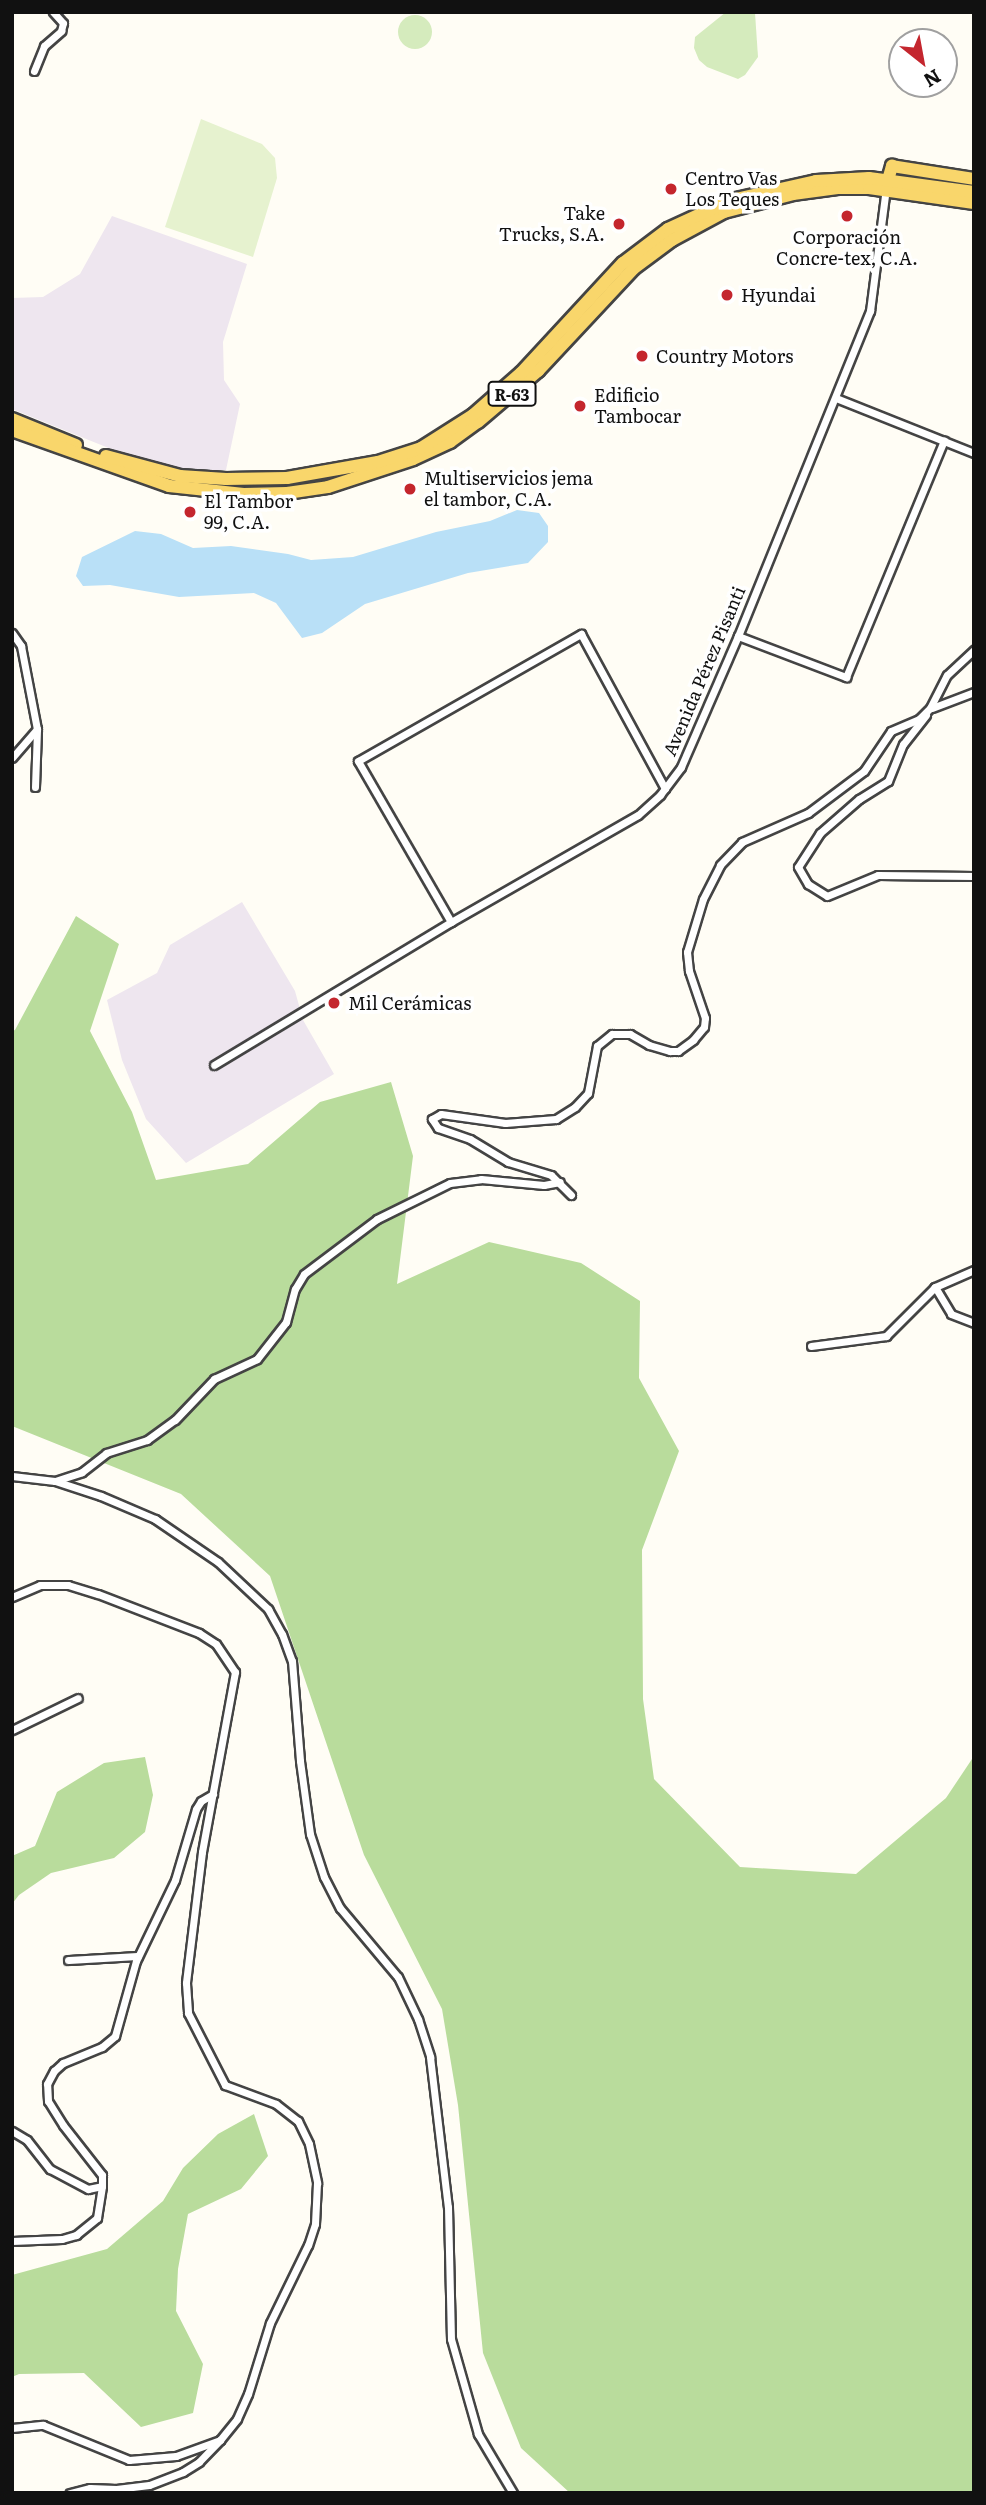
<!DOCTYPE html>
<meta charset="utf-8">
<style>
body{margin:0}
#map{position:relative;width:986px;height:2505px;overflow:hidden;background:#fffdf5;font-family:Literata,serif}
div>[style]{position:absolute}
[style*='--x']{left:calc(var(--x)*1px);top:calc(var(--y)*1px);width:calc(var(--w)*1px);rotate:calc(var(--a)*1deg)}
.industrial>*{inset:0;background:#eee6ef}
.green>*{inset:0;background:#d5ebbd}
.round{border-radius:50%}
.forest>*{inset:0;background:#b9dc9c}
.pitch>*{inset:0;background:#e6f2cf}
.water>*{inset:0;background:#b9e0f7}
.roads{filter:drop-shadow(2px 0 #444) drop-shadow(-2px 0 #444) drop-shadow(0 2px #444) drop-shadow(0 -2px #444)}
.street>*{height:7px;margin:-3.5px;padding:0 3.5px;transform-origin:3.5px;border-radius:3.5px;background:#fff}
.primary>*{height:12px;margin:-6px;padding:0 6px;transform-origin:6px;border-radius:6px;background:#f9d66b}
.dots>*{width:19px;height:19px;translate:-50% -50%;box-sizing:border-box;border:4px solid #fff;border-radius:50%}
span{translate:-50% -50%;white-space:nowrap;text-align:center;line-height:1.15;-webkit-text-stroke:7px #fff;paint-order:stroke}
.shield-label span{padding:2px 5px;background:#fff;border:2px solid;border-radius:5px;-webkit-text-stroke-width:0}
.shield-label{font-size:16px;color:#111;font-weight:700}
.poi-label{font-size:18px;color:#111}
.left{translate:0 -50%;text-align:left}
.right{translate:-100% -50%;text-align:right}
.street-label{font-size:18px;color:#111}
.frame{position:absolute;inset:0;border:14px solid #111;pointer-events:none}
.north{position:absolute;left:888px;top:28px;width:70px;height:70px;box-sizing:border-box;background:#fff;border:2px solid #a0a0a0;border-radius:50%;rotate:149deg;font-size:19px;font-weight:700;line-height:28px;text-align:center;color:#111}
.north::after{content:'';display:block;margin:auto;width:24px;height:32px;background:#c4262e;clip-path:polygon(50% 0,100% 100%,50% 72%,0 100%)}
</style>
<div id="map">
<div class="industrial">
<i style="clip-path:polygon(112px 216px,247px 264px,223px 342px,224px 380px,240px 404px,226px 470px,163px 470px,12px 409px,12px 298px,43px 297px,80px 274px)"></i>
<i style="clip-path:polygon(242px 902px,295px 991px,303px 1020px,334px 1074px,186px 1163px,146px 1119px,122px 1060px,107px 1000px,157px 973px,170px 945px)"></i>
</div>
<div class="green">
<i style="clip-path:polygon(726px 12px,755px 13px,758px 57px,745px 75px,738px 79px,707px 67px,699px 60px,694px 48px,695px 37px)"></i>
<i class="round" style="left:398px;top:15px;width:34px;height:34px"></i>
</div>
<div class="forest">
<i style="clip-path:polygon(76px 916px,119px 944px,90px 1031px,132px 1112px,156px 1180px,248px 1164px,320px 1102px,391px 1082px,413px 1156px,397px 1284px,489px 1242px,581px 1263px,640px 1301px,639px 1378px,679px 1451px,642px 1550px,643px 1699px,654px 1779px,740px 1867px,856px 1874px,946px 1798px,974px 1756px,974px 2493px,570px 2493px,521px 2448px,483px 2353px,458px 2105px,442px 2009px,364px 1855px,270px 1576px,181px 1494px,12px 1426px,12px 1031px,15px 1030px)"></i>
<i style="clip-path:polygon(145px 1757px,153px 1795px,145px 1832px,114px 1858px,51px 1873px,19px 1895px,12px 1904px,12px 1856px,35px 1846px,57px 1792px,104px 1763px)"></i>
<i style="clip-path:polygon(254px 2114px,268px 2156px,241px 2189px,188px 2214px,178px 2269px,176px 2311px,203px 2364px,193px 2413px,141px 2427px,84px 2373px,19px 2374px,12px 2377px,12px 2275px,107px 2249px,163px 2201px,183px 2168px,218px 2134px)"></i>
</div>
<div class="pitch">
<i style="clip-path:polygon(201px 119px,262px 144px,275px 158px,277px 178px,253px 257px,165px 227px)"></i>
</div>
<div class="water">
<i style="clip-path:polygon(517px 510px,539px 513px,548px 526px,548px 542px,528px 563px,468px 573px,365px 604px,322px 633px,302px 638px,276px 603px,254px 593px,179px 597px,110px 585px,83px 586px,76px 576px,82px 557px,135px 531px,161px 534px,193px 548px,231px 546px,288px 554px,311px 560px,353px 557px,436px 532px,490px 521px)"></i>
</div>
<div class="roads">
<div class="street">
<i style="--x:34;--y:71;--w:27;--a:-68"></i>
<i style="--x:44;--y:46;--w:23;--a:-41"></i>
<i style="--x:61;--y:31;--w:8;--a:-76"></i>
<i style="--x:63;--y:23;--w:15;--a:-132"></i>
<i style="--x:836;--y:398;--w:149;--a:21.7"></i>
<i style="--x:12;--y:633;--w:16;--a:55"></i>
<i style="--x:21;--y:646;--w:85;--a:79.1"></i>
<i style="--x:37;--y:729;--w:38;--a:131"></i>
<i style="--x:738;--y:636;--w:116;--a:20.8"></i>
<i style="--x:846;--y:677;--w:256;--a:-67.5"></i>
<i style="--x:932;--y:708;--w:45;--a:-20.9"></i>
<i style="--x:926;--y:715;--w:37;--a:128"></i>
<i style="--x:903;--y:744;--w:40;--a:112"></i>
<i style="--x:888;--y:781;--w:34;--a:148"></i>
<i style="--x:859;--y:799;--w:52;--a:138.9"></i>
<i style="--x:820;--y:833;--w:40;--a:122.9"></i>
<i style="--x:798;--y:867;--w:20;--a:60"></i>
<i style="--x:808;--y:884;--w:22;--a:32"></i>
<i style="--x:827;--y:896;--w:55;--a:-22.4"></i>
<i style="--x:878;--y:875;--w:96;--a:0.6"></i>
<i style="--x:35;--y:787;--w:58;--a:-88"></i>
<i style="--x:451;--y:922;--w:186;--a:-120"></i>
<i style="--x:358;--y:761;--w:257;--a:-29.7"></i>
<i style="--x:581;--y:634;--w:176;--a:61.5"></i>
<i style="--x:214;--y:1065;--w:277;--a:-31.1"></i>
<i style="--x:451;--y:922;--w:215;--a:-29.8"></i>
<i style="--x:638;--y:815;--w:30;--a:-42"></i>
<i style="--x:660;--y:795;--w:35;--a:-53"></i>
<i style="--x:681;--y:767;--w:143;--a:-66.5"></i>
<i style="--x:738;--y:636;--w:351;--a:-67.9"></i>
<i style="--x:870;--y:311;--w:125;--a:-82.6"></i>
<i style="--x:571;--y:1195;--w:28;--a:-135"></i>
<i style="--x:551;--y:1175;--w:45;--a:-163.2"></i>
<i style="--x:508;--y:1162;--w:44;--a:-148.8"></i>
<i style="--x:470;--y:1139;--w:34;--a:-161"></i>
<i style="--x:438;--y:1128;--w:11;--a:-124"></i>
<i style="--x:432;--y:1119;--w:10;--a:-29"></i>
<i style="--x:441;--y:1114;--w:65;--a:8"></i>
<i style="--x:505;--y:1123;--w:51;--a:-4.5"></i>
<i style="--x:556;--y:1119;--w:22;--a:-32"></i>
<i style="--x:575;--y:1107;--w:19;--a:-47"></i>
<i style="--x:588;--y:1093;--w:48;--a:-79.2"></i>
<i style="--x:597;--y:1046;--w:19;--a:-39"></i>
<i style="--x:612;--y:1034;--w:18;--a:0"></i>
<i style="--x:630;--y:1034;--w:22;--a:30"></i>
<i style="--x:649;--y:1045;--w:22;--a:16"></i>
<i style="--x:670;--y:1051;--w:8;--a:0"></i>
<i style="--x:678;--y:1051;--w:19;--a:-36"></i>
<i style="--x:693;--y:1040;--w:17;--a:-50"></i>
<i style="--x:704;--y:1027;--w:9;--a:-84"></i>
<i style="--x:705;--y:1018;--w:50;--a:-108.8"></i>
<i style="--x:689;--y:971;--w:19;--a:-96"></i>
<i style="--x:687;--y:952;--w:55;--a:-73.2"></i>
<i style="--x:703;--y:899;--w:38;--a:-63"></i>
<i style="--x:720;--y:865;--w:32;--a:-46"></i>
<i style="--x:742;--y:842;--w:72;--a:-23.7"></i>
<i style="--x:808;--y:813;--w:70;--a:-36.9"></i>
<i style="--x:864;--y:771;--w:48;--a:-56"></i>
<i style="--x:891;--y:731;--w:30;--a:-23"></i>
<i style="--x:919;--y:719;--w:16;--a:-45"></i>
<i style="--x:930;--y:708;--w:37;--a:-63"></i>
<i style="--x:947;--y:675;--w:37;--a:-43"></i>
<i style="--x:974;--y:1270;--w:43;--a:156.4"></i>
<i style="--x:935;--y:1287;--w:31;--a:59"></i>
<i style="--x:951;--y:1314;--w:25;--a:21"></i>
<i style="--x:811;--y:1346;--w:76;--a:-7.6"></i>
<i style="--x:886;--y:1336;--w:69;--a:-45"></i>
<i style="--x:12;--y:1476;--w:43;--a:6.6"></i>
<i style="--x:55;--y:1481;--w:48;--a:18.1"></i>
<i style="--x:101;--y:1496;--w:59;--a:23.1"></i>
<i style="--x:155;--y:1519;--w:76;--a:34.3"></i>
<i style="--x:218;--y:1562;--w:69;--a:43.2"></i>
<i style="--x:268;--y:1609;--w:29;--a:61"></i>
<i style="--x:282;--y:1634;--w:29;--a:70"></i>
<i style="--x:292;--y:1661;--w:100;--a:85.4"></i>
<i style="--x:300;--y:1761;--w:74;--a:82.2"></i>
<i style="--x:310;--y:1834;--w:45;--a:72"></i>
<i style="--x:324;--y:1877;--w:35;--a:63"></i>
<i style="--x:340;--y:1908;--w:90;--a:50"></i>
<i style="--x:398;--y:1977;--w:47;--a:64.5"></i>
<i style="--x:418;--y:2019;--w:40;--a:72"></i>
<i style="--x:430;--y:2057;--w:151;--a:83.2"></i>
<i style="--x:448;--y:2207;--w:132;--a:88.7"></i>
<i style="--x:451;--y:2339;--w:99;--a:74.1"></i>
<i style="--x:478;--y:2434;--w:69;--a:59.3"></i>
<i style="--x:55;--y:1481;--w:28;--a:-18"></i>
<i style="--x:82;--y:1472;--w:31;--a:-38"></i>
<i style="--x:106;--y:1453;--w:43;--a:-17.6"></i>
<i style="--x:147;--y:1440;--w:34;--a:-36"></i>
<i style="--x:175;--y:1420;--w:57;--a:-46.4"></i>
<i style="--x:214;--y:1379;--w:47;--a:-24.9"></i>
<i style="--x:257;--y:1359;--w:47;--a:-51.9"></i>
<i style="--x:286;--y:1322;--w:34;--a:-75"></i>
<i style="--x:295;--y:1289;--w:17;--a:-59"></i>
<i style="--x:304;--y:1274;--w:91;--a:-37"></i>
<i style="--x:377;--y:1219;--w:81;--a:-26.3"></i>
<i style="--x:450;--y:1183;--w:31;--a:-7"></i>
<i style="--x:481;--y:1179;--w:63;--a:5.4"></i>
<i style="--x:544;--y:1185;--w:16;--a:-11"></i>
<i style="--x:12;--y:1597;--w:30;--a:-23"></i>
<i style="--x:40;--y:1585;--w:28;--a:0"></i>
<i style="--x:68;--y:1585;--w:31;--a:17"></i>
<i style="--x:98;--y:1594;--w:108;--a:21.1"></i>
<i style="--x:199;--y:1633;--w:20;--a:33"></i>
<i style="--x:216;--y:1644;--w:34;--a:56"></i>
<i style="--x:235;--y:1672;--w:183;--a:100.4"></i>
<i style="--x:202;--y:1852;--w:132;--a:97"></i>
<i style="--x:186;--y:1983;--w:30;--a:86"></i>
<i style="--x:188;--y:2013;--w:81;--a:62.8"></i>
<i style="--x:225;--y:2085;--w:54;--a:20.4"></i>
<i style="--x:276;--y:2104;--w:28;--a:38"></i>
<i style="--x:298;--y:2121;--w:25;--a:64"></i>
<i style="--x:309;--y:2144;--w:40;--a:78"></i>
<i style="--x:317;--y:2183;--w:41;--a:92.8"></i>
<i style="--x:315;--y:2224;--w:22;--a:108"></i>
<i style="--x:308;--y:2245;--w:87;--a:116"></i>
<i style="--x:270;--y:2323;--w:74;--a:107.2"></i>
<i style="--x:248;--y:2394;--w:27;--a:114"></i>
<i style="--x:237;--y:2419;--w:27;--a:129"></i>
<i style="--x:220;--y:2440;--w:30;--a:134"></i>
<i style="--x:199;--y:2462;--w:19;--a:148"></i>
<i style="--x:183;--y:2472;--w:36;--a:159"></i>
<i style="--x:149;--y:2485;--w:33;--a:173"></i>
<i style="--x:116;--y:2489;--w:26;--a:-178"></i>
<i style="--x:90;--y:2488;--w:21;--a:166"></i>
<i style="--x:12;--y:1730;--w:73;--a:-25.9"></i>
<i style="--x:68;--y:1960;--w:70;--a:-3.3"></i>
<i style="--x:12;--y:2131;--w:17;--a:31"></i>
<i style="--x:27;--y:2140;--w:37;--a:52"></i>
<i style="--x:50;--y:2169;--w:43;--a:27.8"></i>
<i style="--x:88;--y:2189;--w:14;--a:-12"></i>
<i style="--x:102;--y:2186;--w:11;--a:-90"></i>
<i style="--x:102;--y:2175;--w:63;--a:-128"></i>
<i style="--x:63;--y:2125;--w:28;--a:-122"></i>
<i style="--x:48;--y:2101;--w:17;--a:-93"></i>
<i style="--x:47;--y:2084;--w:15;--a:-62"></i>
<i style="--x:54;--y:2071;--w:12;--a:-42"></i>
<i style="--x:63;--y:2063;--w:42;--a:-22.3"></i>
<i style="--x:102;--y:2047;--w:17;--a:-40"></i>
<i style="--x:115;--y:2036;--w:78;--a:-74.4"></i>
<i style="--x:136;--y:1961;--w:90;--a:-64.3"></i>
<i style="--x:175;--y:1880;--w:74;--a:-73.5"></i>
<i style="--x:196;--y:1809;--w:9;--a:-58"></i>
<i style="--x:201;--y:1801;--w:14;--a:-30"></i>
<i style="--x:12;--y:2241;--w:50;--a:-2.3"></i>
<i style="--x:62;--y:2239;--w:15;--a:-16"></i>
<i style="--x:76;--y:2235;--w:27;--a:-39"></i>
<i style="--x:97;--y:2218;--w:32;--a:-81"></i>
<i style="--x:12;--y:2428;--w:31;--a:-6"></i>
<i style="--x:43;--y:2425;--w:93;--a:22.1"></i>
<i style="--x:129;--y:2460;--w:47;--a:-4.9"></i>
<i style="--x:176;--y:2456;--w:47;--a:-20"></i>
</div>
<div class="primary">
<i style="--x:888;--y:180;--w:15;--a:-74"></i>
<i style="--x:892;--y:166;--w:83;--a:9"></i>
<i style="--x:12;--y:419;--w:69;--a:22.1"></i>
<i style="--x:12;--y:430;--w:167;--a:19.6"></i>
<i style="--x:169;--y:486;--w:75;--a:6.1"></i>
<i style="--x:244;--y:494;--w:43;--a:-1.3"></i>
<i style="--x:287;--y:493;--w:41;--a:-8.3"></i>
<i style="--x:328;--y:487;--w:89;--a:-18.2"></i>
<i style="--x:413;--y:459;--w:41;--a:-24.7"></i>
<i style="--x:450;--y:442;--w:34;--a:-36"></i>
<i style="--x:478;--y:422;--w:79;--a:-40.4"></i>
<i style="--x:538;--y:371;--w:139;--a:-47"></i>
<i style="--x:633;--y:269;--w:49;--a:-36.6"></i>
<i style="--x:672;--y:240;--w:59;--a:-28.3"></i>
<i style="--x:724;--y:212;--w:71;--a:-14.6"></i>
<i style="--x:793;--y:194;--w:45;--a:-7.6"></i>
<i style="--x:838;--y:188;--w:31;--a:0"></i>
<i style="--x:869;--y:188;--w:106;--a:8.1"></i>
<i style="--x:106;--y:456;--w:77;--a:15.1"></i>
<i style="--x:180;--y:476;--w:46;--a:3.7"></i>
<i style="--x:226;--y:479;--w:61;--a:-0.9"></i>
<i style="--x:287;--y:478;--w:92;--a:-10"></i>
<i style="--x:378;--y:462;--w:45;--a:-18"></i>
<i style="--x:421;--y:448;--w:62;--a:-32.4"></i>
<i style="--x:473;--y:415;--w:64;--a:-41.2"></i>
<i style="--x:521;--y:373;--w:150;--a:-47.2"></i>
<i style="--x:623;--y:263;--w:56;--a:-37.1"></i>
<i style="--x:668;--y:229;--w:69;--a:-24.7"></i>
<i style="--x:731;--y:200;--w:87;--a:-12.6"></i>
<i style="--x:816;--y:181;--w:53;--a:-3.2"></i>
<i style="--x:869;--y:178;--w:106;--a:7.6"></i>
</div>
</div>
<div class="dots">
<i style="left:671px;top:189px;background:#c4262e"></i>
<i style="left:847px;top:216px;background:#c4262e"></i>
<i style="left:619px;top:224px;background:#c4262e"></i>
<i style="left:727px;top:295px;background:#c4262e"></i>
<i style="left:642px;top:356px;background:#c4262e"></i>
<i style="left:580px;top:406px;background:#c4262e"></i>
<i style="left:410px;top:489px;background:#c4262e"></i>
<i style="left:190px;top:512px;background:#c4262e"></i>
<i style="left:334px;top:1003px;background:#c4262e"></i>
</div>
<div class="shield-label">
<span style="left:512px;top:394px">R-63</span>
</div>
<div class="poi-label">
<span class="left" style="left:685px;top:189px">Centro Vas<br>Los Teques</span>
<span class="right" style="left:605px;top:224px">Take<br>Trucks, S.A.</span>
<span style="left:847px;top:248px">Corporación<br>Concre-tex, C.A.</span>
<span class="left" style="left:741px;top:295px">Hyundai</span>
<span class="left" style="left:656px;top:356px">Country Motors</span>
<span class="left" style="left:594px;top:406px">Edificio<br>Tambocar</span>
<span class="left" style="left:424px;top:489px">Multiservicios jema<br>el tambor, C.A.</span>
<span class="left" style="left:204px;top:512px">El Tambor<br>99, C.A.</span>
<span class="left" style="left:348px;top:1003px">Mil Cerámicas</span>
</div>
<div class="street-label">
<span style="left:704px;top:671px;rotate:-67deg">Avenida Pérez Pisanti</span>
</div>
<div class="frame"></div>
<div class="north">N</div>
</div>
